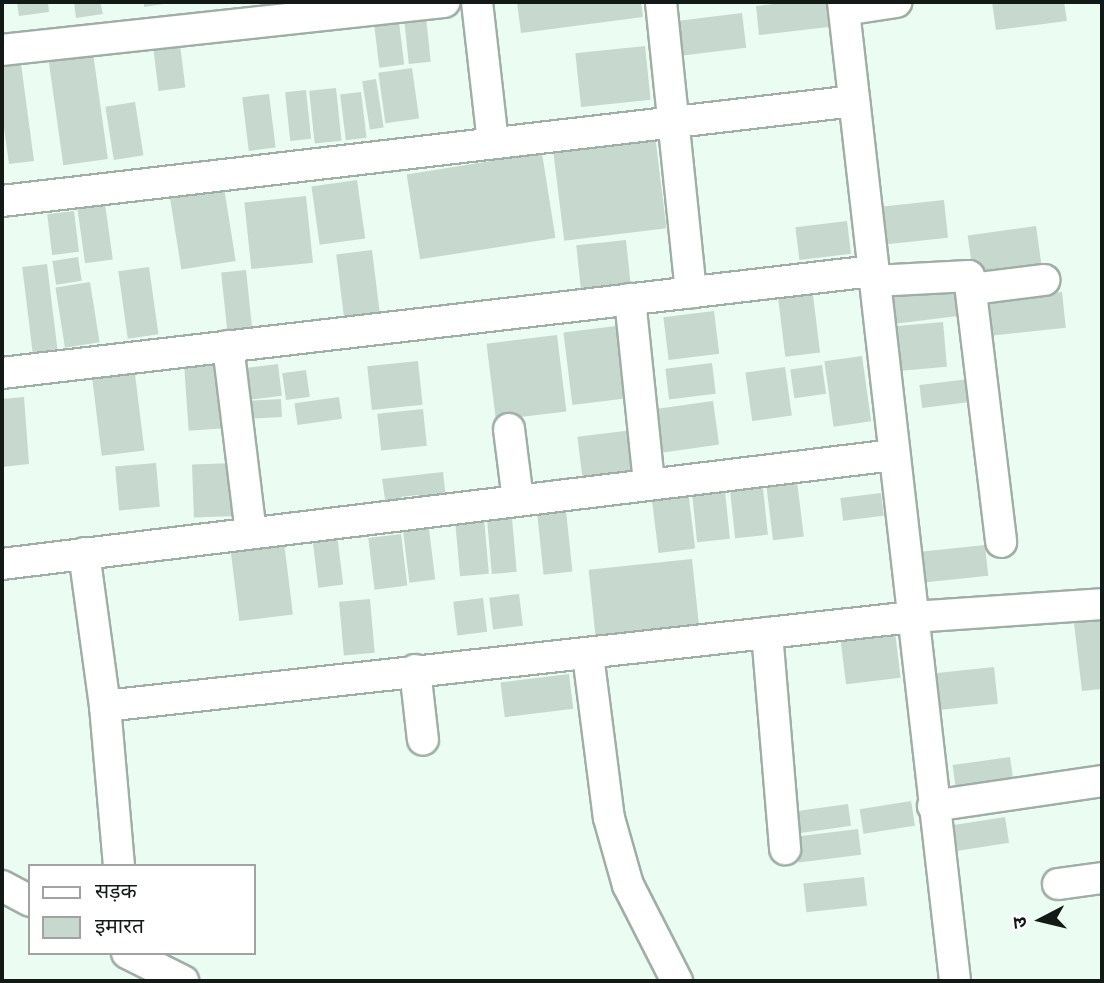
<!DOCTYPE html>
<meta charset="utf-8">
<style>
body{margin:0}
#map{position:relative;width:1104px;height:983px;overflow:hidden;background:#ebfcf3;font-family:"Libre Baskerville","Noto Sans Devanagari",serif}
div>[style]{position:absolute}
[style*='--x']{left:calc(var(--x)*1px);top:calc(var(--y)*1px);width:calc(var(--w)*1px);rotate:calc(var(--a)*1deg)}
.building>*{inset:0;background:#c7d8cf;transform-origin:0 0}
.roads{filter:drop-shadow(2px 0 #9faea6) drop-shadow(-2px 0 #9faea6) drop-shadow(0 2px #9faea6) drop-shadow(0 -2px #9faea6)}
.minor>*{height:30px;margin:-15px;padding:0 15px;transform-origin:15px;border-radius:15px;background:#fff}
span{translate:-50% -50%;white-space:nowrap;text-align:center;line-height:1.15;-webkit-text-stroke:6px #fff;paint-order:stroke}
.frame{position:absolute;inset:0;border:4px solid #131916;pointer-events:none}
.legend{position:absolute;left:28px;top:864px;width:228px;height:91px;box-sizing:border-box;background:#fff;border:2px solid #a1a3a2;margin:0;padding:9px 12px;list-style:none;font-size:21px;color:#131916}
.legend li{display:flex;align-items:center;gap:14px;height:35px}
.legend b{width:35px;border:2px solid #a1a3a2}
.north{position:absolute;left:1006px;top:885px;width:70px;height:70px;-webkit-text-stroke:5px #fff;paint-order:stroke;rotate:263deg;font-size:19px;font-weight:700;line-height:28px;text-align:center;color:#131916}
.north::after{content:'';display:block;margin:auto;width:24px;height:32px;background:#131916;clip-path:polygon(50% 0,100% 100%,50% 72%,0 100%)}
</style>
<div id="map">
<div class="building">
<i style="clip-path:polygon(17px 2px,48px 2px,49px 12px,19px 16px)"></i>
<i style="clip-path:polygon(74px 2px,100px 2px,103px 14px,76px 18px)"></i>
<i style="clip-path:polygon(144px 2px,164px 2px,164px 4px,144px 7px)"></i>
<i style="clip-path:polygon(517px 2px,641px 2px,643px 17px,521px 33px)"></i>
<i style="clip-path:polygon(793px 2px,835px 2px,837px 26px,759px 35px,756px 6px)"></i>
<i style="clip-path:polygon(992px 2px,1064px 2px,1067px 21px,996px 30px)"></i>
<i style="left:742px;top:13px;width:35px;height:70px;rotate:83deg"></i>
<i style="left:398px;top:14px;width:51px;height:25px;rotate:83deg"></i>
<i style="left:426px;top:17px;width:45px;height:22px;rotate:84deg"></i>
<i style="left:179px;top:36px;width:52px;height:27px;rotate:83deg"></i>
<i style="left:645px;top:46px;width:54px;height:70px;rotate:84deg"></i>
<i style="clip-path:polygon(19px 49px,34px 161px,9px 164px,2px 113px,2px 51px)"></i>
<i style="left:93px;top:53px;width:107px;height:45px;rotate:82deg"></i>
<i style="left:412px;top:68px;width:51px;height:34px;rotate:82deg"></i>
<i style="left:376px;top:79px;width:49px;height:14px;rotate:81deg"></i>
<i style="left:336px;top:88px;width:53px;height:27px;rotate:84deg"></i>
<i style="left:306px;top:90px;width:49px;height:21px;rotate:84deg"></i>
<i style="left:361px;top:92px;width:46px;height:21px;rotate:83deg"></i>
<i style="left:269px;top:94px;width:54px;height:27px;rotate:83deg"></i>
<i style="left:135px;top:102px;width:54px;height:30px;rotate:81deg"></i>
<i style="left:654px;top:127px;width:102px;height:103px;rotate:83deg"></i>
<i style="left:542px;top:153px;width:86px;height:137px;rotate:81deg"></i>
<i style="left:357px;top:180px;width:59px;height:46px;rotate:82deg"></i>
<i style="left:223px;top:181px;width:81px;height:55px;rotate:81deg"></i>
<i style="left:306px;top:196px;width:67px;height:62px;rotate:84deg"></i>
<i style="left:944px;top:200px;width:38px;height:73px;rotate:84deg"></i>
<i style="left:105px;top:204px;width:56px;height:28px;rotate:82deg"></i>
<i style="left:74px;top:211px;width:41px;height:27px;rotate:83deg"></i>
<i style="left:847px;top:221px;width:33px;height:52px;rotate:83deg"></i>
<i style="left:1036px;top:226px;width:43px;height:69px;rotate:82deg"></i>
<i style="left:626px;top:240px;width:53px;height:50px;rotate:84deg"></i>
<i style="left:372px;top:250px;width:78px;height:36px;rotate:83deg"></i>
<i style="left:78px;top:257px;width:24px;height:26px;rotate:81deg"></i>
<i style="left:47px;top:264px;width:86px;height:25px;rotate:83deg"></i>
<i style="left:149px;top:267px;width:68px;height:31px;rotate:82deg"></i>
<i style="left:246px;top:270px;width:71px;height:25px;rotate:84deg"></i>
<i style="left:90px;top:282px;width:61px;height:35px;rotate:81deg"></i>
<i style="left:956px;top:283px;width:33px;height:73px;rotate:83deg"></i>
<i style="left:812px;top:287px;width:66px;height:35px;rotate:83deg"></i>
<i style="left:1062px;top:292px;width:36px;height:78px;rotate:84deg"></i>
<i style="left:714px;top:311px;width:43px;height:51px;rotate:83deg"></i>
<i style="left:943px;top:322px;width:45px;height:52px;rotate:85deg"></i>
<i style="left:624px;top:325px;width:73px;height:61px;rotate:83deg"></i>
<i style="left:557px;top:335px;width:77px;height:71px;rotate:83deg"></i>
<i style="left:862px;top:356px;width:66px;height:38px;rotate:82deg"></i>
<i style="left:418px;top:361px;width:44px;height:51px;rotate:84deg"></i>
<i style="left:227px;top:362px;width:66px;height:43px;rotate:86deg"></i>
<i style="left:712px;top:363px;width:31px;height:47px;rotate:83deg"></i>
<i style="left:278px;top:364px;width:32px;height:31px;rotate:83deg"></i>
<i style="left:822px;top:365px;width:29px;height:32px;rotate:82deg"></i>
<i style="left:785px;top:367px;width:49px;height:40px;rotate:82deg"></i>
<i style="left:306px;top:370px;width:27px;height:24px;rotate:82deg"></i>
<i style="left:135px;top:374px;width:77px;height:43px;rotate:83deg"></i>
<i style="left:969px;top:379px;width:23px;height:50px;rotate:83deg"></i>
<i style="clip-path:polygon(24px 397px,29px 464px,2px 467px,2px 399px)"></i>
<i style="left:339px;top:397px;width:22px;height:45px;rotate:82deg"></i>
<i style="left:281px;top:399px;width:18px;height:41px;rotate:87deg"></i>
<i style="left:713px;top:401px;width:44px;height:58px;rotate:82deg"></i>
<i style="left:423px;top:409px;width:37px;height:46px;rotate:84deg"></i>
<i style="left:633px;top:430px;width:40px;height:56px;rotate:83deg"></i>
<i style="left:156px;top:463px;width:44px;height:41px;rotate:85deg"></i>
<i style="left:234px;top:463px;width:53px;height:42px;rotate:88deg"></i>
<i style="clip-path:polygon(443px 472px,446px 498px,419px 501px,418px 495px,401px 497px,402px 504px,386px 506px,382px 479px)"></i>
<i style="left:796px;top:473px;width:64px;height:31px;rotate:83deg"></i>
<i style="left:724px;top:482px;width:57px;height:33px;rotate:84deg"></i>
<i style="left:763px;top:488px;width:47px;height:33px;rotate:84deg"></i>
<i style="left:688px;top:490px;width:59px;height:37px;rotate:83deg"></i>
<i style="left:881px;top:493px;width:23px;height:41px;rotate:83deg"></i>
<i style="left:565px;top:501px;width:71px;height:29px;rotate:84deg"></i>
<i style="left:484px;top:518px;width:56px;height:29px;rotate:85deg"></i>
<i style="left:512px;top:518px;width:54px;height:25px;rotate:85deg"></i>
<i style="left:428px;top:521px;width:59px;height:26px;rotate:83deg"></i>
<i style="left:337px;top:534px;width:51px;height:25px;rotate:83deg"></i>
<i style="left:401px;top:534px;width:52px;height:33px;rotate:83deg"></i>
<i style="left:284px;top:542px;width:73px;height:54px;rotate:83deg"></i>
<i style="left:985px;top:545px;width:31px;height:65px;rotate:84deg"></i>
<i style="left:692px;top:559px;width:70px;height:104px;rotate:84deg"></i>
<i style="left:519px;top:594px;width:32px;height:30px;rotate:83deg"></i>
<i style="left:483px;top:598px;width:34px;height:30px;rotate:83deg"></i>
<i style="left:370px;top:599px;width:54px;height:31px;rotate:85deg"></i>
<i style="clip-path:polygon(1100px 612px,1102px 689px,1082px 691px,1073px 615px)"></i>
<i style="left:895px;top:632px;width:46px;height:55px;rotate:83deg"></i>
<i style="left:994px;top:667px;width:37px;height:67px;rotate:84deg"></i>
<i style="left:569px;top:674px;width:35px;height:69px;rotate:83deg"></i>
<i style="left:1010px;top:757px;width:34px;height:58px;rotate:82deg"></i>
<i style="left:911px;top:801px;width:25px;height:52px;rotate:81deg"></i>
<i style="left:848px;top:804px;width:22px;height:51px;rotate:82deg"></i>
<i style="left:1005px;top:817px;width:26px;height:63px;rotate:81deg"></i>
<i style="left:858px;top:829px;width:26px;height:63px;rotate:83deg"></i>
<i style="left:864px;top:877px;width:29px;height:61px;rotate:84deg"></i>
</div>
<div class="roads">
<div class="minor">
<i style="--x:477;--y:2;--w:142;--a:83.5"></i>
<i style="--x:661;--y:2;--w:292;--a:84.1"></i>
<i style="--x:843;--y:2;--w:985;--a:83.47"></i>
<i style="--x:844;--y:10;--w:53;--a:-8.7"></i>
<i style="--x:2;--y:50;--w:445;--a:-6.2"></i>
<i style="--x:2;--y:201;--w:858;--a:-6.69"></i>
<i style="--x:874;--y:281;--w:95;--a:-3"></i>
<i style="--x:969;--y:276;--w:268;--a:83.1"></i>
<i style="--x:972;--y:289;--w:73;--a:-7.1"></i>
<i style="--x:630;--y:299;--w:186;--a:84.1"></i>
<i style="--x:228;--y:346;--w:188;--a:83"></i>
<i style="--x:2;--y:373;--w:877;--a:-6.68"></i>
<i style="--x:509;--y:429;--w:72;--a:82.8"></i>
<i style="--x:84;--y:553;--w:154;--a:82.2"></i>
<i style="--x:105;--y:706;--w:161;--a:85"></i>
<i style="--x:2;--y:564;--w:898;--a:-6.97"></i>
<i style="--x:767;--y:633;--w:217;--a:85.2"></i>
<i style="--x:588;--y:655;--w:164;--a:82.7"></i>
<i style="--x:609;--y:818;--w:70;--a:74.2"></i>
<i style="--x:628;--y:885;--w:108;--a:63"></i>
<i style="--x:415;--y:670;--w:70;--a:83.5"></i>
<i style="--x:105;--y:706;--w:813;--a:-6.29"></i>
<i style="--x:913;--y:617;--w:189;--a:-3.9"></i>
<i style="--x:933;--y:806;--w:171;--a:-8.4"></i>
<i style="--x:1058;--y:884;--w:44;--a:-7.8"></i>
<i style="--x:2;--y:886;--w:32;--a:28"></i>
<i style="--x:127;--y:953;--w:63;--a:26.6"></i>
</div>
</div>
<div class="frame"></div>
<ul class="legend">
<li><b style="height:9px;background:#fff"></b>सड़क</li>
<li><b style="height:19px;background:#c7d8cf"></b>इमारत</li>
</ul>
<div class="north">उ</div>
</div>
